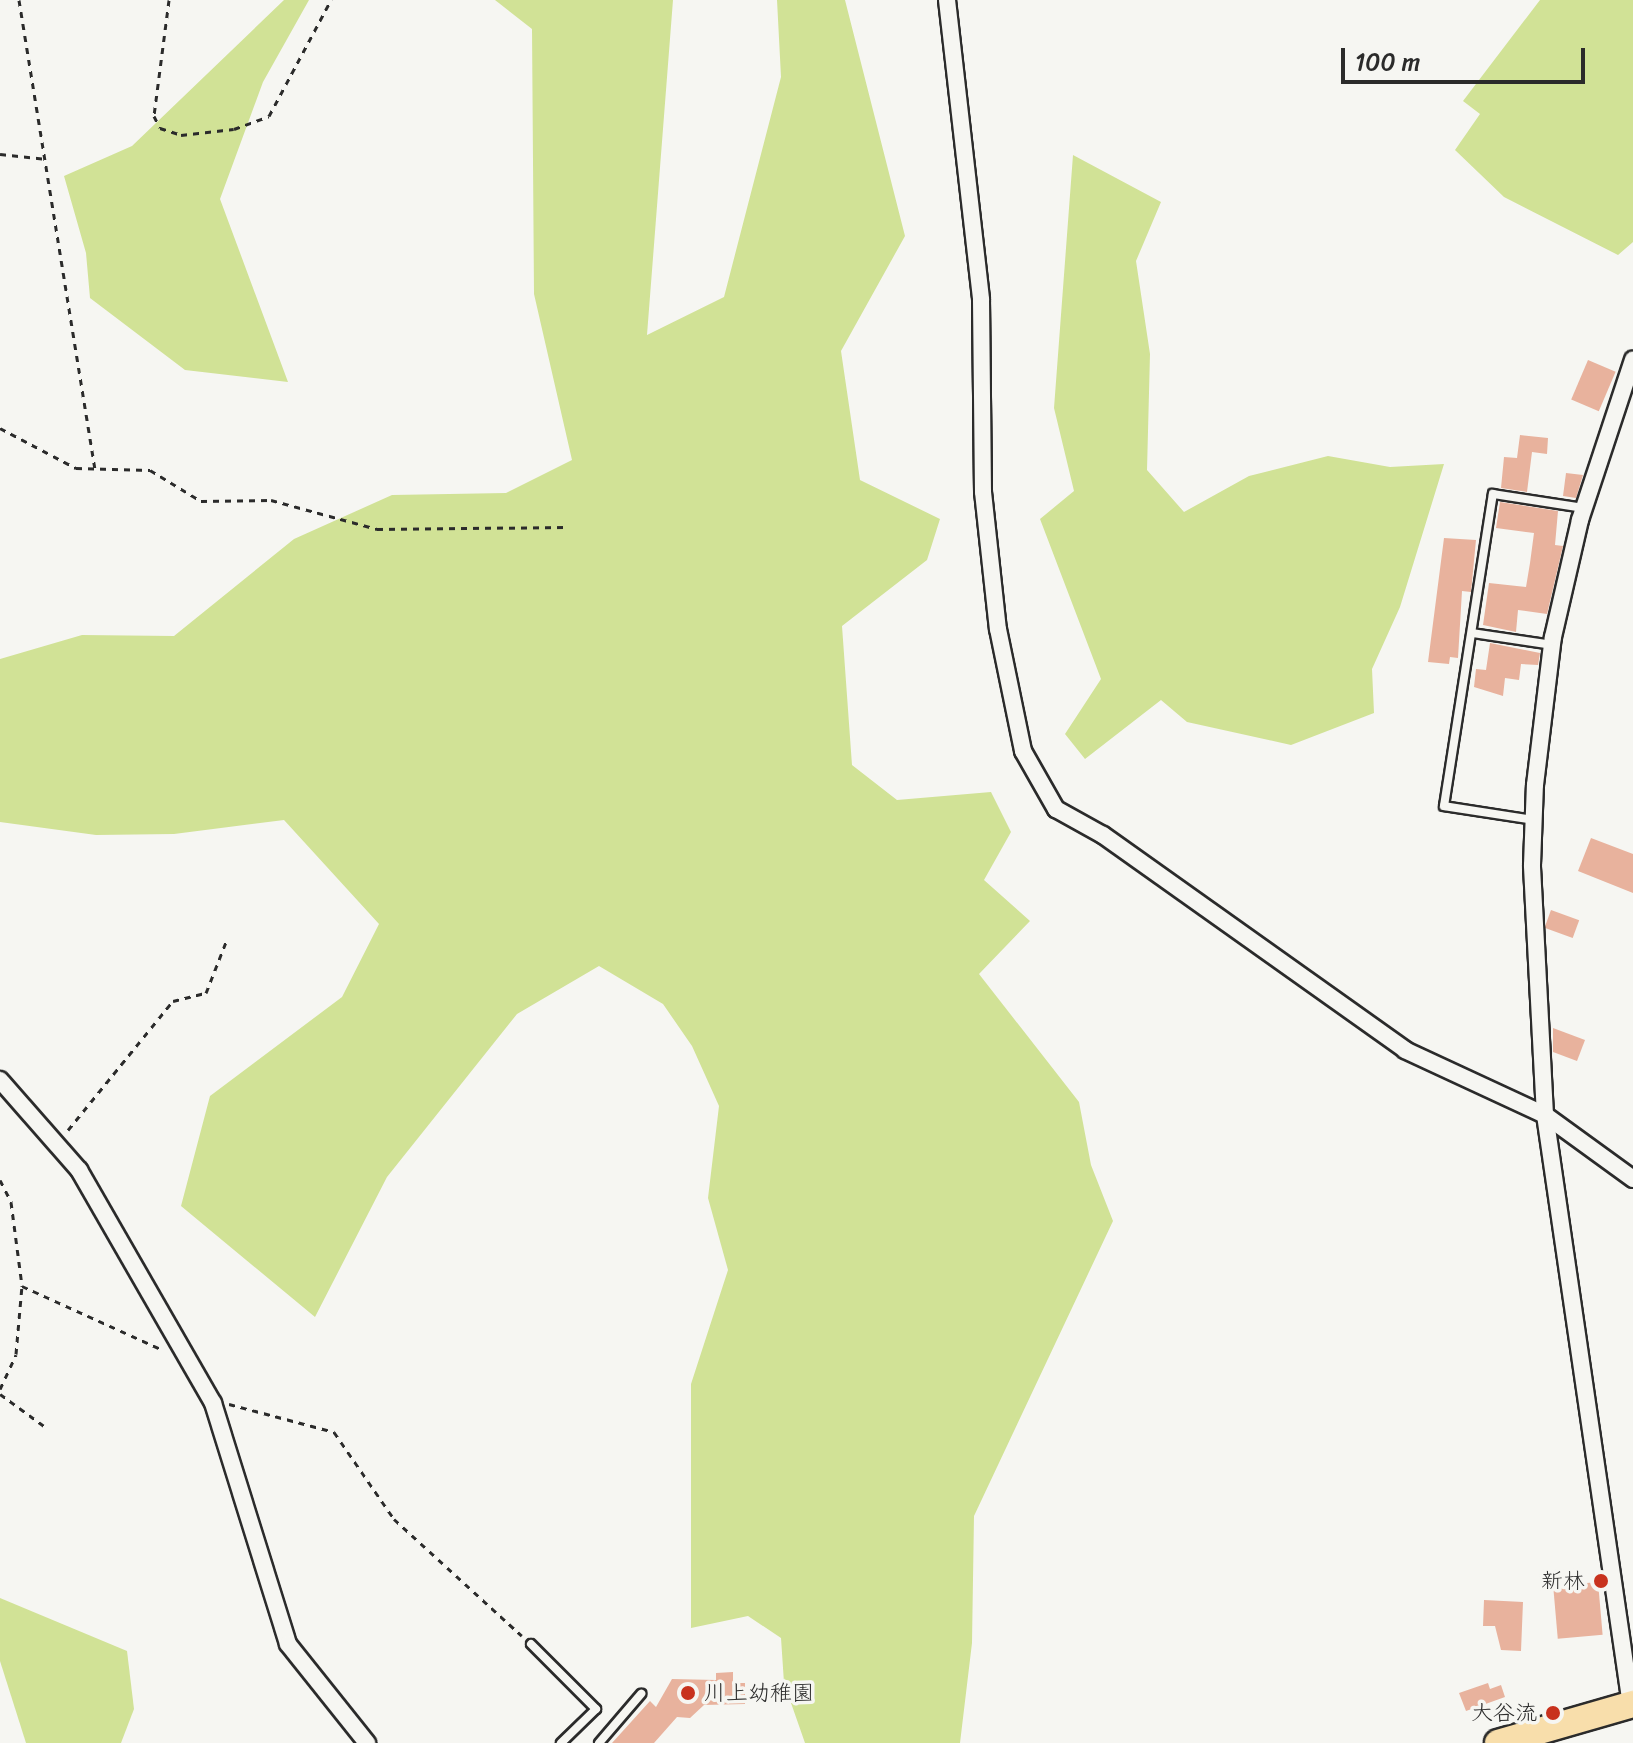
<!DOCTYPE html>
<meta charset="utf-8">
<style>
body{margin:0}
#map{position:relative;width:1633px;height:1743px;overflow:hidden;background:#f6f6f2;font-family:Sriracha,"Klee One",sans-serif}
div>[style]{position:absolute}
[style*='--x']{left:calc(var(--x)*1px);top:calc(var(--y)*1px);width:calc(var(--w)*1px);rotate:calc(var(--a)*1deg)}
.green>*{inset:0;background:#d1e296}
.building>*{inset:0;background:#e8b29d;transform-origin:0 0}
.path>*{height:3px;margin-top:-1.5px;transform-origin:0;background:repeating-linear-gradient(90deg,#2b2b2b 0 6px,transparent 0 12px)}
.roads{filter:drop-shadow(2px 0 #2b2b2b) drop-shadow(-2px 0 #2b2b2b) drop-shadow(0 2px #2b2b2b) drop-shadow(0 -2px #2b2b2b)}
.service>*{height:8px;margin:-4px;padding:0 4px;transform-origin:4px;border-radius:4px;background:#f6f6f2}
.minor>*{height:16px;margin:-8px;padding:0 8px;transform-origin:8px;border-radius:8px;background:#f6f6f2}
.primary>*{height:26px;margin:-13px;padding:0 13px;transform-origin:13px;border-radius:13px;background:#f8deab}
.dots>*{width:22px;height:22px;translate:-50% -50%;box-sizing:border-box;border:4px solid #f6f6f2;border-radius:50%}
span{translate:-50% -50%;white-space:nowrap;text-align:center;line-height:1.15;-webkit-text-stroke:7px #f6f6f2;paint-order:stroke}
.poi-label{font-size:22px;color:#2b2b2b}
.right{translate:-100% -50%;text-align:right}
.left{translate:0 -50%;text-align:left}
.scale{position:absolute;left:1341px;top:48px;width:244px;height:36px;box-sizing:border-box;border:4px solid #2b2b2b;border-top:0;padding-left:10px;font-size:24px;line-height:28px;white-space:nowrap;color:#2b2b2b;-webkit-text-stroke:6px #f6f6f2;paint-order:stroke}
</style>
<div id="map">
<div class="green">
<i style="clip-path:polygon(284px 0,309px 0,263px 82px,220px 199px,288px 382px,185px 370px,90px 298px,86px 253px,64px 176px,132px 146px)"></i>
<i style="clip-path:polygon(495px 0,673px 0,647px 335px,724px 297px,781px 77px,777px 0,845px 0,905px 236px,841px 351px,860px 480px,940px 519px,927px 560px,842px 626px,852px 765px,897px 800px,991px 792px,1011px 832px,984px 880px,1030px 921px,979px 974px,1079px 1102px,1091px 1165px,1113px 1221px,974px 1516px,972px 1643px,960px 1743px,805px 1743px,784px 1683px,781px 1638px,748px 1616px,691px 1628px,691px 1384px,728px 1270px,708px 1198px,719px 1106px,692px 1046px,663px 1004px,599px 966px,517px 1014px,387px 1177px,315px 1317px,181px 1206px,210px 1096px,342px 997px,379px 924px,284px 820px,174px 834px,96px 835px,0 822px,0 659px,82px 635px,174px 636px,294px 539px,392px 495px,506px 493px,572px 460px,534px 294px,532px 29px)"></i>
<i style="clip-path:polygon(1540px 0,1633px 0,1633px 242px,1618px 255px,1504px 197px,1455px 150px,1480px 114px,1463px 101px)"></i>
<i style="clip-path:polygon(1073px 155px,1161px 202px,1136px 261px,1150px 354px,1147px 470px,1184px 512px,1249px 476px,1328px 456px,1390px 467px,1444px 464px,1400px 607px,1372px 669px,1374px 713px,1291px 745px,1187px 722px,1161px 700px,1085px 759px,1065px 734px,1101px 679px,1040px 519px,1074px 491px,1054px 408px)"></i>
<i style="clip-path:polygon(0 1598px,127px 1651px,134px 1709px,121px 1743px,26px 1743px,0 1661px)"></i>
</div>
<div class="building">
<i style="left:1588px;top:360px;width:30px;height:43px;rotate:23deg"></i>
<i style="clip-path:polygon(1520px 435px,1548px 438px,1547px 454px,1532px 452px,1527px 492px,1501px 488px,1504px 457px,1517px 458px)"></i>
<i style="clip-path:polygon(1566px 473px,1583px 475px,1576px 498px,1563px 496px)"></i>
<i style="clip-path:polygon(1500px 502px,1558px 511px,1555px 545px,1563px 546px,1547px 614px,1518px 610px,1516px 632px,1483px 625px,1489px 583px,1526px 587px,1530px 563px,1534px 533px,1496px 528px)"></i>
<i style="clip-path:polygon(1444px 538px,1476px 540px,1471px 592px,1462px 591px,1458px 658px,1450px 657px,1449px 664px,1428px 662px)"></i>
<i style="clip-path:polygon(1490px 643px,1540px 653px,1538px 665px,1521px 664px,1519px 680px,1505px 678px,1503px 696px,1474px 687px,1476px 669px,1486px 670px)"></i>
<i style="clip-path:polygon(1591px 838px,1633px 854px,1633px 893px,1578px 871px)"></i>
<i style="left:1551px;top:910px;width:30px;height:19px;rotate:20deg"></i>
<i style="clip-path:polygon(1553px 1028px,1585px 1040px,1577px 1061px,1553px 1052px)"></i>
<i style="left:1598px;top:1582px;width:53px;height:45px;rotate:85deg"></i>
<i style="clip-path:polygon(1484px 1600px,1523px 1602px,1521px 1651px,1501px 1650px,1495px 1626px,1483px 1626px)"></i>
<i style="clip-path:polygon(733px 1672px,733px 1683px,745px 1683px,745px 1704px,704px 1705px,690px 1718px,677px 1717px,654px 1743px,612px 1743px,650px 1701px,656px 1707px,672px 1679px,716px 1680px,716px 1673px)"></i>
<i style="clip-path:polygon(1488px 1683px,1490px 1689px,1501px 1685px,1505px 1697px,1466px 1711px,1459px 1693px)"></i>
</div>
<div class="path">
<i style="--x:19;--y:0;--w:475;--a:80.8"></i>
<i style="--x:169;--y:0;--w:117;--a:97.4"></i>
<i style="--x:154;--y:116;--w:13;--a:63"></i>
<i style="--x:160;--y:128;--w:22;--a:18"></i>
<i style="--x:181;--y:135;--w:53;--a:-6.5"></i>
<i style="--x:234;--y:129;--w:37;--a:-20"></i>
<i style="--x:269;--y:116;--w:132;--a:-61.9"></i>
<i style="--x:0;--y:154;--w:47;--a:6.1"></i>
<i style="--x:0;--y:428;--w:86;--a:27.8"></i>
<i style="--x:76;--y:468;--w:74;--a:1.5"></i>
<i style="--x:150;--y:470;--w:60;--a:31.3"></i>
<i style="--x:201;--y:501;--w:70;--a:-0.8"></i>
<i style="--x:271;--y:500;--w:110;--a:15.3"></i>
<i style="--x:377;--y:529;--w:188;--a:-0.6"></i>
<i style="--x:68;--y:1130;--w:166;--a:-50.9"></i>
<i style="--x:173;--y:1001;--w:34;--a:-14"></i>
<i style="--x:206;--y:993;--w:55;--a:-68.6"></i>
<i style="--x:0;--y:1180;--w:25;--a:63"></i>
<i style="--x:11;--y:1202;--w:85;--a:82.5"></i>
<i style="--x:22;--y:1286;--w:155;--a:24.4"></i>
<i style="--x:0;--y:1389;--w:38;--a:-65"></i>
<i style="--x:16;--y:1354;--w:68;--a:-85"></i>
<i style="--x:0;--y:1394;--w:54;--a:36"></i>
<i style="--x:229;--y:1404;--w:109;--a:14.9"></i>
<i style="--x:334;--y:1432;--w:106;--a:55.4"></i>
<i style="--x:394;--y:1519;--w:173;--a:42.4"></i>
</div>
<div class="roads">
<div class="service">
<i style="--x:1472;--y:633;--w:81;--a:8.5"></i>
<i style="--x:1534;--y:820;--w:91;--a:-171.2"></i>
<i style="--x:1444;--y:806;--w:316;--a:-81.1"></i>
<i style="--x:1493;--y:494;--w:91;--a:8.8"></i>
<i style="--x:531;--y:1644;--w:92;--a:45"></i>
<i style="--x:596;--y:1709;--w:49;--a:135.8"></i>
<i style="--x:599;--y:1743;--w:65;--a:-49.4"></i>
</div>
<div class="minor">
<i style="--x:947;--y:0;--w:302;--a:83.5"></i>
<i style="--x:981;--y:300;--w:192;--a:89.4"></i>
<i style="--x:983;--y:492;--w:138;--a:83.8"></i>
<i style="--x:998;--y:629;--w:125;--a:78.4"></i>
<i style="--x:1023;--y:751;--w:67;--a:60.4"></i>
<i style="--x:1056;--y:809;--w:54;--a:29"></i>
<i style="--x:1103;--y:835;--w:371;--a:35.4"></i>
<i style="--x:1405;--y:1050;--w:154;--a:24.9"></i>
<i style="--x:1545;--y:1115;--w:109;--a:36"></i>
<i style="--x:0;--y:1080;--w:120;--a:48.7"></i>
<i style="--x:79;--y:1170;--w:269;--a:60.1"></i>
<i style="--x:213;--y:1403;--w:252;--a:72.7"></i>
<i style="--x:288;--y:1644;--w:127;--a:51.4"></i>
<i style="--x:1631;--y:1705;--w:596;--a:-98.29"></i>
<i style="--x:1545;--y:1115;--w:250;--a:-93"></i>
<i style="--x:1532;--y:865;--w:80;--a:-87.9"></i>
<i style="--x:1535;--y:785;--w:149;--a:-83.1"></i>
<i style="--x:1553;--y:637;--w:120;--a:-77"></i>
<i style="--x:1580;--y:520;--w:169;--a:-71.7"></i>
</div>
<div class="primary">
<i style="--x:1498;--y:1743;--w:141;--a:-16.1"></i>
</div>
</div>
<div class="dots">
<i style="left:1601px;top:1581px;background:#c8321e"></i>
<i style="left:688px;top:1693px;background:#c8321e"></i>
<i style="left:1553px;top:1713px;background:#c8321e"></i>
</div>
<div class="poi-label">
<span class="right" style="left:1585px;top:1581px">新林</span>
<span class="left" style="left:704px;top:1693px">川上幼稚園</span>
<span class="right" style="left:1537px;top:1713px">大谷流</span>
</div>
<div class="scale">100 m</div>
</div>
